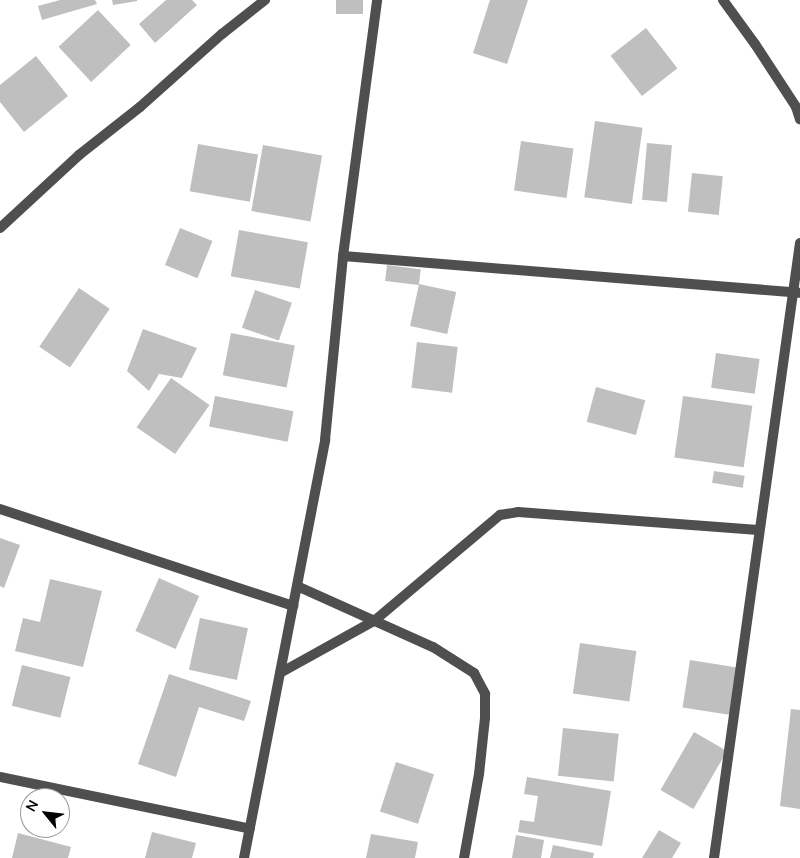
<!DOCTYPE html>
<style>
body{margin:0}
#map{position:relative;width:800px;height:858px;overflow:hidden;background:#fff;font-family:"Nunito Sans",sans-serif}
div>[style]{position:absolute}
.building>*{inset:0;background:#bfbfbf;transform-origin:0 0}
.minor>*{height:10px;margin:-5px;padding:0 5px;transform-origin:5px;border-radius:5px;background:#4f4f4f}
.tertiary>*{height:10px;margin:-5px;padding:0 5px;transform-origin:5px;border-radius:5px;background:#4f4f4f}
span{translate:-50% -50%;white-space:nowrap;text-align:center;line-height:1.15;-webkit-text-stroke:4.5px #fff;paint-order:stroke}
.north{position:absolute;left:20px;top:788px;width:50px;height:50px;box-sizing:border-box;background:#fff;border:1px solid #999;border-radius:50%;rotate:299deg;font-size:14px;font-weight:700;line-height:20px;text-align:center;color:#000}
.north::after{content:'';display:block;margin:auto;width:18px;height:22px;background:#000;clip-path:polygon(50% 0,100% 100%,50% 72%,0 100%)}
</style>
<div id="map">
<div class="building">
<i style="clip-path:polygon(60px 0,95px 0,97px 4px,42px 20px,38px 6px)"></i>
<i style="clip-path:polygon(112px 0,137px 0,137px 1px,113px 5px)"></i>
<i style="clip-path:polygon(166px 0,192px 0,197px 5px,155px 43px,139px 24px)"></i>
<i style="left:336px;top:0;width:27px;height:14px"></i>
<i style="clip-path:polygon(490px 0,528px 0,507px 64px,473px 53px)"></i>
<i style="left:98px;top:10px;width:48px;height:54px;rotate:47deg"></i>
<i style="left:646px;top:28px;width:51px;height:45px;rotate:52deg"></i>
<i style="clip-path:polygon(36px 56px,68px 96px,24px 132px,0 102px,0 85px)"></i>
<i style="left:595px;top:121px;width:48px;height:77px;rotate:8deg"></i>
<i style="left:521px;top:141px;width:53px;height:50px;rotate:8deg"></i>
<i style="left:647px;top:143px;width:25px;height:57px;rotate:5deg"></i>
<i style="left:198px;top:144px;width:61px;height:48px;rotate:10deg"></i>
<i style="left:263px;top:145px;width:60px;height:67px;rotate:10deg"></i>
<i style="left:692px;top:173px;width:31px;height:39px;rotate:6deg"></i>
<i style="left:180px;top:228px;width:35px;height:40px;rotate:22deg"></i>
<i style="left:239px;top:230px;width:70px;height:47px;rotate:10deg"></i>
<i style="left:387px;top:265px;width:34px;height:16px;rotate:7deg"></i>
<i style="left:419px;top:284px;width:38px;height:43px;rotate:12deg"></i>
<i style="left:79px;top:288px;width:37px;height:71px;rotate:34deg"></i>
<i style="left:255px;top:290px;width:39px;height:40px;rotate:19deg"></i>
<i style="clip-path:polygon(143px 329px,197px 348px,182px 378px,159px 374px,149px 391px,127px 371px)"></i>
<i style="left:231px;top:333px;width:65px;height:43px;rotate:11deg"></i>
<i style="left:417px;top:342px;width:41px;height:46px;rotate:7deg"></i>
<i style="left:716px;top:353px;width:44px;height:35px;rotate:8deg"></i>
<i style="left:171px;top:378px;width:47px;height:60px;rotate:35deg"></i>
<i style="left:596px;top:387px;width:51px;height:36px;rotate:15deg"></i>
<i style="left:215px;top:396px;width:80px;height:31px;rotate:11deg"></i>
<i style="left:683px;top:396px;width:70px;height:62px;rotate:8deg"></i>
<i style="left:714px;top:471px;width:31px;height:12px;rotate:9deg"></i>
<i style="clip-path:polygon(0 538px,20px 545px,4px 588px,0 586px)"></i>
<i style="left:159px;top:578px;width:44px;height:58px;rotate:24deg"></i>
<i style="clip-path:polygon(50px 579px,102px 591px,83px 667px,15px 651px,23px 618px,40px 622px)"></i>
<i style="left:200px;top:618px;width:49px;height:53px;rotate:12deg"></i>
<i style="left:580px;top:643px;width:57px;height:51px;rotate:8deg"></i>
<i style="left:690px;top:660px;width:49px;height:48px;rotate:9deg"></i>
<i style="left:22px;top:665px;width:50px;height:42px;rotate:14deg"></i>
<i style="clip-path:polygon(169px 674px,251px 701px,244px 721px,199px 707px,176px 777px,138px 764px)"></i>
<i style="clip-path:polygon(791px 709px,800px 710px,800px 809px,780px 806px)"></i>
<i style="left:563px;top:728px;width:56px;height:48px;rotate:6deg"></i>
<i style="left:694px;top:732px;width:38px;height:67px;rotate:30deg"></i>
<i style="left:396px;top:762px;width:40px;height:52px;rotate:18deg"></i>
<i style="clip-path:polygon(527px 777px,611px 791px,602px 846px,518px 832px,520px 820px,534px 822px,538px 796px,524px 794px)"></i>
<i style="clip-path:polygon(659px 830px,681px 843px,672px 858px,642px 858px)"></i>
<i style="clip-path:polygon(152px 832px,196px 843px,192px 858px,145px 858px)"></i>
<i style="clip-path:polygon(18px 833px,71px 847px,68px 858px,12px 858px)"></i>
<i style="clip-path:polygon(371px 834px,418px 842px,415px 858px,366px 858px)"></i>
<i style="clip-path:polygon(516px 835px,544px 840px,541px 858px,512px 858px)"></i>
<i style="clip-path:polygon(553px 845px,594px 853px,593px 858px,550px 858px)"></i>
</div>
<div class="minor">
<i style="left:723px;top:0;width:54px;rotate:54deg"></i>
<i style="left:755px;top:44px;width:75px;rotate:56.9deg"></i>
<i style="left:796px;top:107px;width:13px;rotate:72deg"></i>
<i style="left:343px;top:256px;width:458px;rotate:4.6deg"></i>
<i style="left:0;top:509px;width:309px;rotate:18.3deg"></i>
<i style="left:297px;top:586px;width:149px;rotate:24.2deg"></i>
<i style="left:433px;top:647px;width:49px;rotate:32.4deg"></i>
<i style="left:474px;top:673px;width:24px;rotate:62deg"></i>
<i style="left:485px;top:694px;width:24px;rotate:90deg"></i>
<i style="left:485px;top:718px;width:56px;rotate:96.1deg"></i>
<i style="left:479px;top:774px;width:85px;rotate:100.1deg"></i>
<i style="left:280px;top:673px;width:107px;rotate:-29deg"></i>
<i style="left:374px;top:621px;width:165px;rotate:-40.1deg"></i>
<i style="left:500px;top:515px;width:18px;rotate:-9deg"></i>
<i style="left:518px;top:512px;width:241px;rotate:4.3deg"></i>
<i style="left:0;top:777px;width:255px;rotate:11.7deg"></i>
<i style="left:244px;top:858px;width:426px;rotate:-79deg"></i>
<i style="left:325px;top:440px;width:185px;rotate:-84.4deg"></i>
<i style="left:343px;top:256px;width:258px;rotate:-82.4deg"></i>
<i style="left:714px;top:858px;width:621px;rotate:-82.04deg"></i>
</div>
<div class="tertiary">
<i style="left:0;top:228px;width:108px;rotate:-42.7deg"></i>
<i style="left:79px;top:155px;width:78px;rotate:-38.2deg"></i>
<i style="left:140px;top:107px;width:110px;rotate:-41.7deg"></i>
<i style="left:222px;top:34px;width:55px;rotate:-38.3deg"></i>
</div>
<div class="north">N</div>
</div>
